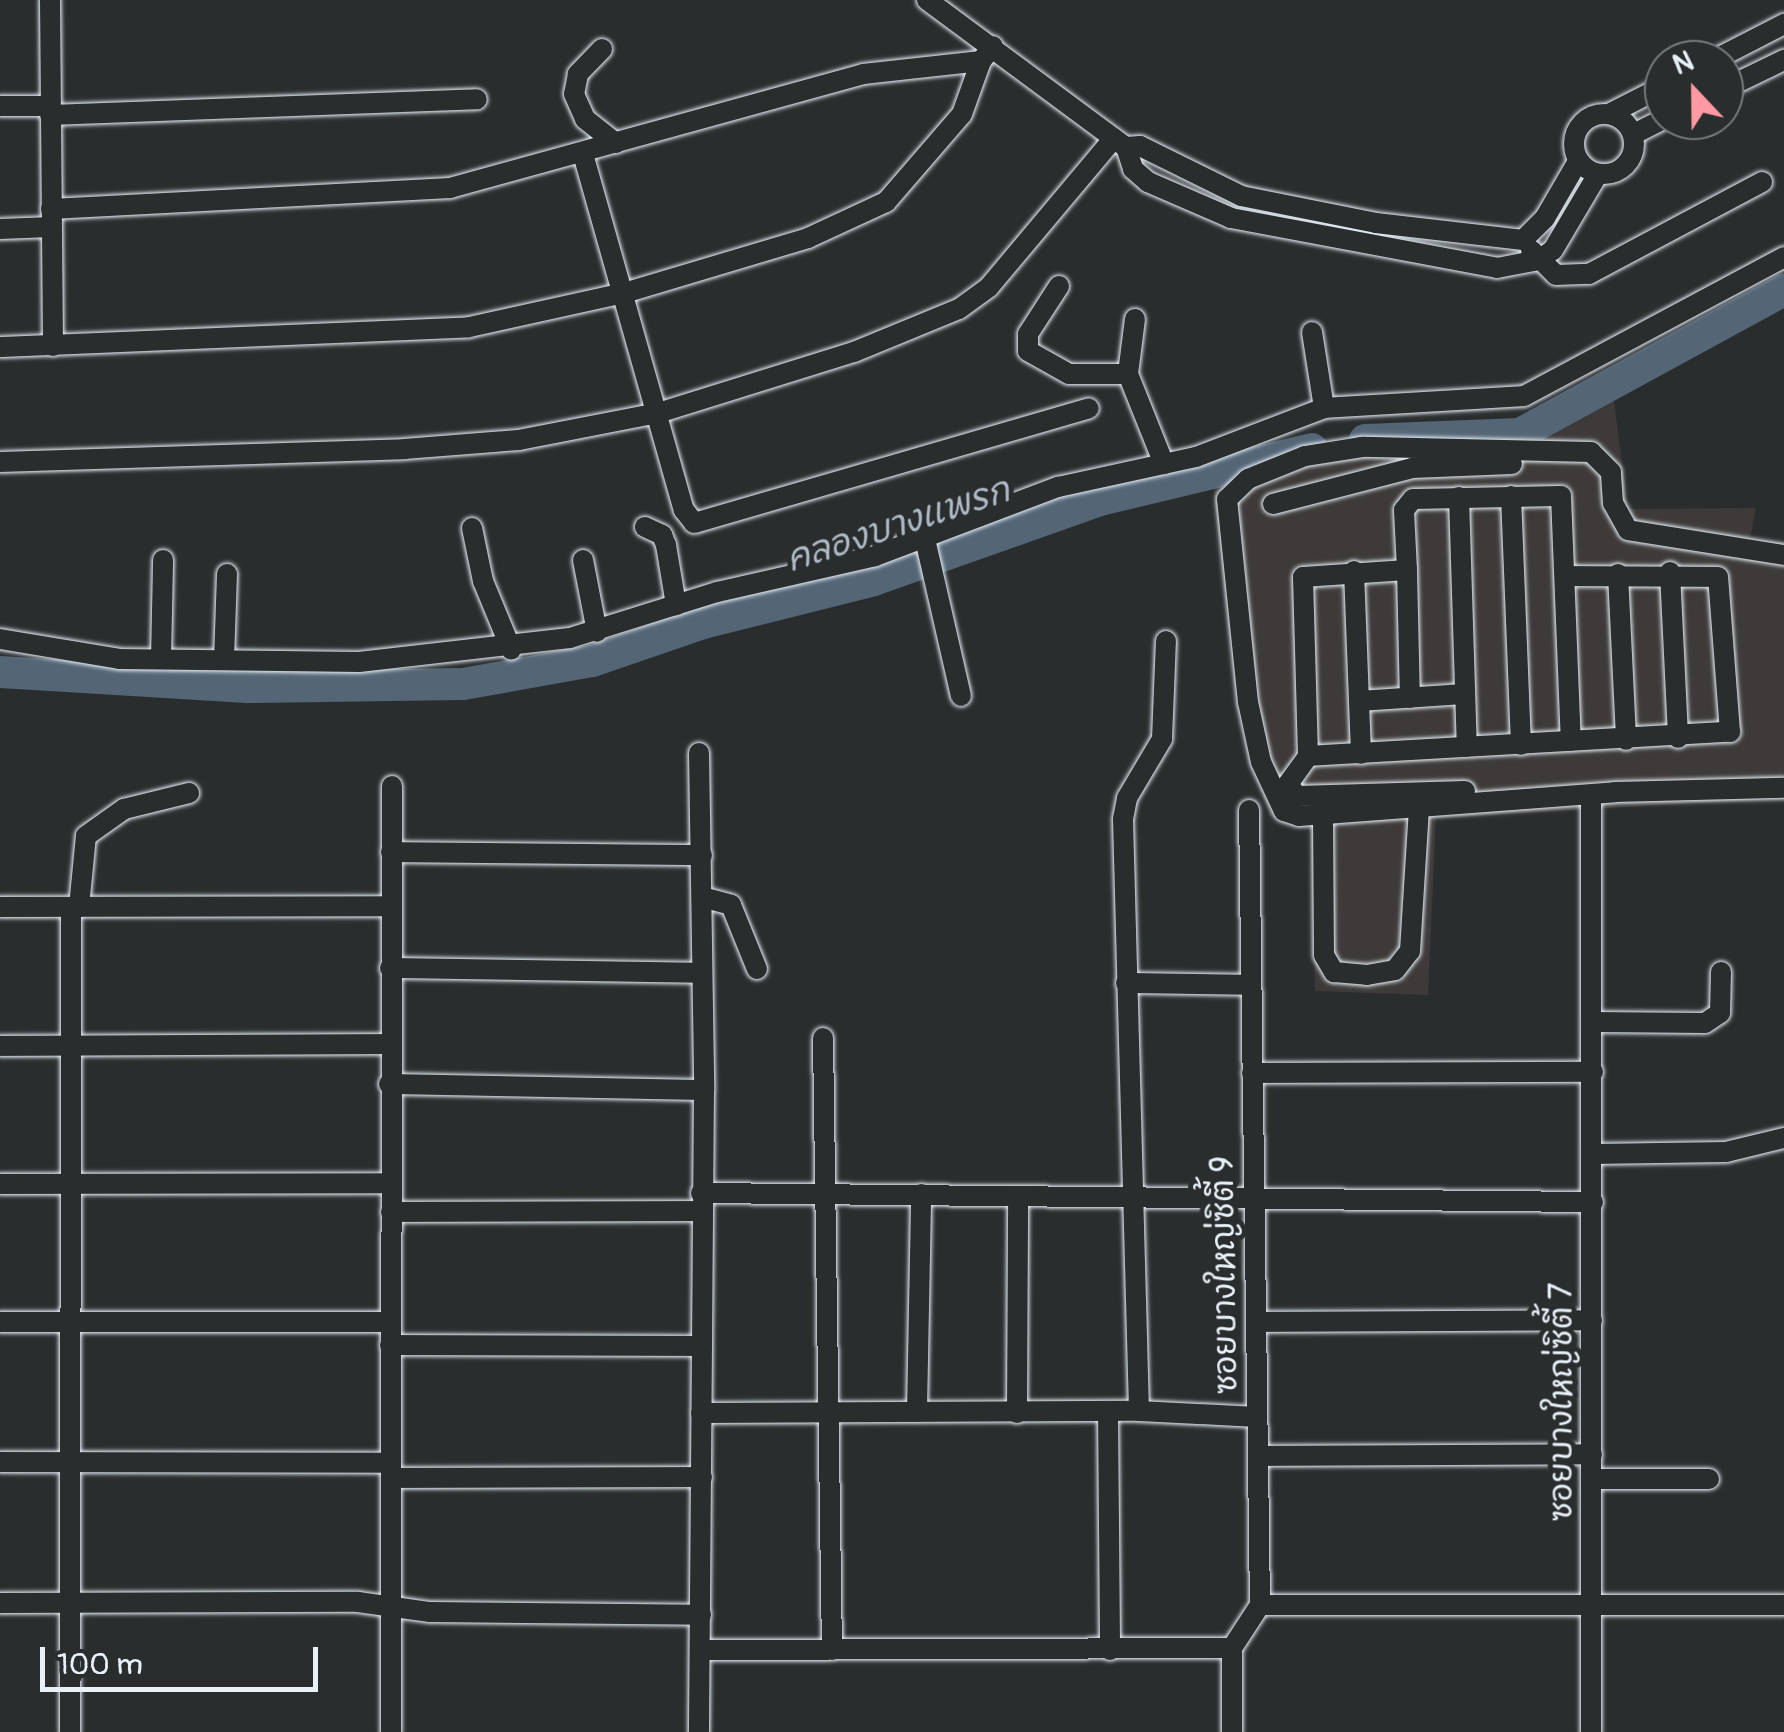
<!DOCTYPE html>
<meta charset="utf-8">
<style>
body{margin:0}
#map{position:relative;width:1784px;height:1732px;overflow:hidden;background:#2a2d2e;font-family:Pangolin,"Playpen Sans Thai",sans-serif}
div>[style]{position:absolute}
.built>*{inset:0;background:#3d3a39}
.river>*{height:32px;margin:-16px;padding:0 16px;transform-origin:16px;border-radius:16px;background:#546576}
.roads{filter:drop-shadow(0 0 2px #e8f1f8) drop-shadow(0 0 2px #e8f1f8)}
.minor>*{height:20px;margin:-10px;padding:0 10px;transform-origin:10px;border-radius:10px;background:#2a2d2e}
.minor>.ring{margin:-10px;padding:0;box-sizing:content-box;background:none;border:20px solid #2a2d2e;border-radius:50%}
span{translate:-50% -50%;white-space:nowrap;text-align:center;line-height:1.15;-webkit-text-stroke:10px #2a2d2e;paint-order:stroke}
.street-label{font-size:32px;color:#e8f1f8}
.water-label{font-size:35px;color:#adb9c4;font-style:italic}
.north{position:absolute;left:1644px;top:40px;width:100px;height:100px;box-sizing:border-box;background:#2a2d2e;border:2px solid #767b7f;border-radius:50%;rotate:338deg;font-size:28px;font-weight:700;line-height:40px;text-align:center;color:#e8f1f8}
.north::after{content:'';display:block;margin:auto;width:35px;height:45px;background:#ff9aa2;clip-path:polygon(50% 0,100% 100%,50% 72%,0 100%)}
.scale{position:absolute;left:40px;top:1647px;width:278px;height:45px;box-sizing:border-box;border:5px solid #e8f1f8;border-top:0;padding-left:12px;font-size:30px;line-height:35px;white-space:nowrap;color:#e8f1f8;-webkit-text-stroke:8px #2a2d2e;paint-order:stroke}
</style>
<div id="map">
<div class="built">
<i style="clip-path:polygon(1613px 394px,1628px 509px,1756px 508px,1750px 539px,1784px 542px,1784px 798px,1436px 818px,1428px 995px,1315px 991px,1310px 827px,1269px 816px,1236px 694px,1214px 490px,1304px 448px,1525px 440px)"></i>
</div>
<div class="river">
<i style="left:1365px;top:440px;width:155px;rotate:-2.2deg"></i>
<i style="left:1520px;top:434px;width:301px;rotate:-28.6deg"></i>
<i style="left:0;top:672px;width:248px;rotate:3.5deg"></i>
<i style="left:248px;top:687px;width:215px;rotate:-0.8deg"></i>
<i style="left:463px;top:684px;width:131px;rotate:-10.1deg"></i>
<i style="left:592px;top:661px;width:117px;rotate:-18.9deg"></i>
<i style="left:703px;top:623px;width:176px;rotate:-14.1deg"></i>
<i style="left:874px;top:580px;width:240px;rotate:-19.5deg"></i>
<i style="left:1100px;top:500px;width:218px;rotate:-13.5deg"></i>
</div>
<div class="roads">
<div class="minor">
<i style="left:50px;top:0;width:346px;rotate:89.5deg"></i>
<i style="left:927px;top:0;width:247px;rotate:36.5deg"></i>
<i style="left:1126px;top:147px;width:14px;rotate:-4deg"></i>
<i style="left:1140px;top:146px;width:113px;rotate:26.3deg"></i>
<i style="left:1241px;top:196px;width:138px;rotate:11.3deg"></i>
<i style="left:1376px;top:223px;width:148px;rotate:6.6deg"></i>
<i style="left:1523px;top:240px;width:31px;rotate:-45deg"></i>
<i style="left:1545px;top:218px;width:66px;rotate:-59.9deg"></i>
<i style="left:602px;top:49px;width:35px;rotate:134deg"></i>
<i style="left:578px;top:74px;width:20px;rotate:101deg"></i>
<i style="left:574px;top:94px;width:27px;rotate:66deg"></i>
<i style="left:585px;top:119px;width:39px;rotate:38deg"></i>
<i style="left:1714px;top:60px;width:79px;rotate:-27.2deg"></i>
<i style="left:1724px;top:89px;width:67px;rotate:-25.8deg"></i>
<i style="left:0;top:106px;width:50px"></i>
<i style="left:1611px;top:113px;width:59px;rotate:-27deg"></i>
<i class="ring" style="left:1574px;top:114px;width:40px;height:40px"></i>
<i style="left:50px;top:115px;width:427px;rotate:-2.1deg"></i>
<i style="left:1634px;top:134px;width:34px;rotate:-27deg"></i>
<i style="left:1126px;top:147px;width:23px;rotate:72deg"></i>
<i style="left:1133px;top:169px;width:20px;rotate:41deg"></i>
<i style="left:1148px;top:182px;width:90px;rotate:23.4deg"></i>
<i style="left:1231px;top:218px;width:271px;rotate:10.6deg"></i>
<i style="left:1497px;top:268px;width:43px;rotate:-10.8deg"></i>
<i style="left:1539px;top:260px;width:17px;rotate:-36deg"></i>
<i style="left:1553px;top:250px;width:88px;rotate:-59.4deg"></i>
<i style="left:583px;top:154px;width:370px;rotate:74.2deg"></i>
<i style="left:684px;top:510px;width:16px;rotate:52deg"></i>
<i style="left:694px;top:523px;width:411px;rotate:-16.2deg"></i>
<i style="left:51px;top:209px;width:400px;rotate:-3deg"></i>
<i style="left:450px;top:188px;width:428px;rotate:-15.4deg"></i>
<i style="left:863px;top:74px;width:119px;rotate:-6.3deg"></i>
<i style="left:981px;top:61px;width:19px;rotate:-51deg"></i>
<i style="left:0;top:229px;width:51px;rotate:-2.2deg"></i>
<i style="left:1531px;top:250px;width:35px;rotate:45deg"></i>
<i style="left:1556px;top:275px;width:33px;rotate:-2deg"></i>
<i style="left:1589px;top:274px;width:196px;rotate:-28deg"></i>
<i style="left:1059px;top:286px;width:57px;rotate:122.9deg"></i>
<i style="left:1028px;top:334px;width:17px;rotate:90deg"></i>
<i style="left:1028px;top:351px;width:47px;rotate:29.3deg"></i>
<i style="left:1069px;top:374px;width:59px"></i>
<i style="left:1135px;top:319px;width:55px;rotate:97.3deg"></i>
<i style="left:1128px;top:374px;width:97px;rotate:68.2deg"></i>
<i style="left:1312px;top:332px;width:77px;rotate:81deg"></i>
<i style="left:0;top:347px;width:469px;rotate:-2.4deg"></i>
<i style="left:469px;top:327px;width:159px;rotate:-12.4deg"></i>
<i style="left:624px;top:293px;width:192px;rotate:-16.6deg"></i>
<i style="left:808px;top:238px;width:86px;rotate:-24.8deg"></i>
<i style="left:886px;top:202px;width:116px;rotate:-49.2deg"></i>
<i style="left:962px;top:114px;width:56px;rotate:-70.3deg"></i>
<i style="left:0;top:462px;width:404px;rotate:-1.8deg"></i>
<i style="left:404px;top:449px;width:115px;rotate:-4.5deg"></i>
<i style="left:519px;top:440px;width:142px;rotate:-11deg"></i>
<i style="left:658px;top:413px;width:205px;rotate:-17.3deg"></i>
<i style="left:854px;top:352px;width:113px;rotate:-22.3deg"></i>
<i style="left:959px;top:309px;width:37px;rotate:-36deg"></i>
<i style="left:989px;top:287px;width:194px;rotate:-50deg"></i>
<i style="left:1511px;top:496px;width:249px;rotate:87.7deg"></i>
<i style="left:1459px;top:497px;width:250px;rotate:88.2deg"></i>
<i style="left:1273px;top:504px;width:144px;rotate:-14.5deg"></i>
<i style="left:1412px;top:468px;width:100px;rotate:-2.3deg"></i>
<i style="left:645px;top:527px;width:19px;rotate:25deg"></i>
<i style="left:662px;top:535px;width:11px;rotate:68deg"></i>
<i style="left:666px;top:545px;width:61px;rotate:80.5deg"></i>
<i style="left:472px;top:528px;width:54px;rotate:78.3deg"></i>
<i style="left:483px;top:581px;width:74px;rotate:67.6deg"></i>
<i style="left:925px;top:539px;width:161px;rotate:77.1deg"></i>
<i style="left:1784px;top:555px;width:158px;rotate:-170.9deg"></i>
<i style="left:1628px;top:530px;width:31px;rotate:-119deg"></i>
<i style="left:1613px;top:503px;width:31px;rotate:-94deg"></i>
<i style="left:1611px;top:472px;width:28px;rotate:-135deg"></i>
<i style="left:1591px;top:452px;width:229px;rotate:-178.7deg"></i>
<i style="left:1362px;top:447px;width:58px;rotate:171deg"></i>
<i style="left:1305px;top:456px;width:61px;rotate:158deg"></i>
<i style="left:1248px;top:479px;width:29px;rotate:136deg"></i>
<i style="left:1227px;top:499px;width:204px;rotate:84.1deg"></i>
<i style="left:1248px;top:702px;width:61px;rotate:77.8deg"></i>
<i style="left:1261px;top:762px;width:54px;rotate:64.9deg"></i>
<i style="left:1284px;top:811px;width:16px;rotate:18deg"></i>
<i style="left:1299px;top:816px;width:317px;rotate:-4.3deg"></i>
<i style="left:1615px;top:792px;width:169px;rotate:-1.4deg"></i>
<i style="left:583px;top:560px;width:73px;rotate:79deg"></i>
<i style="left:1407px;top:570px;width:128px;rotate:88.7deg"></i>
<i style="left:1354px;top:571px;width:183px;rotate:87.8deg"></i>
<i style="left:1670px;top:572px;width:166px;rotate:87.2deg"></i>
<i style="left:1618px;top:574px;width:166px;rotate:87.2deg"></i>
<i style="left:0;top:639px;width:121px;rotate:9.5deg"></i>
<i style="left:119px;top:659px;width:240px;rotate:0.7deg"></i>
<i style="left:359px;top:662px;width:212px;rotate:-6.5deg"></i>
<i style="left:570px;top:638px;width:154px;rotate:-17.4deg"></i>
<i style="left:717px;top:592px;width:162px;rotate:-12.8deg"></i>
<i style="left:875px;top:556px;width:196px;rotate:-20.7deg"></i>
<i style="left:1058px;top:487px;width:141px;rotate:-12.3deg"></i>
<i style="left:1196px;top:457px;width:137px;rotate:-20.9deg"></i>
<i style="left:1324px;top:408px;width:200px;rotate:-3.4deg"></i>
<i style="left:1524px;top:396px;width:295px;rotate:-28.1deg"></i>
<i style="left:161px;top:659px;width:99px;rotate:-88.8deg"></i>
<i style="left:224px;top:660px;width:86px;rotate:-88deg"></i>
<i style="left:1359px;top:701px;width:105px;rotate:-3.8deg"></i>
<i style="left:699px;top:753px;width:337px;rotate:89.1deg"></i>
<i style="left:704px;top:1090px;width:642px;rotate:90.45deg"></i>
<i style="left:1308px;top:756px;width:179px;rotate:-91.6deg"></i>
<i style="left:1303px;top:577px;width:104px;rotate:-3.9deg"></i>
<i style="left:1407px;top:570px;width:60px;rotate:-92.9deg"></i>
<i style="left:1404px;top:510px;width:14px;rotate:-51deg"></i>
<i style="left:1413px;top:499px;width:148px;rotate:-1.2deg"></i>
<i style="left:1561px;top:496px;width:245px;rotate:87.7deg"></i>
<i style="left:1465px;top:791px;width:168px;rotate:178.3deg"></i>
<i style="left:1297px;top:796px;width:15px;rotate:-127deg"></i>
<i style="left:1288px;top:784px;width:34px;rotate:-54deg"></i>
<i style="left:1308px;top:756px;width:423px;rotate:-3.3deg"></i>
<i style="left:1730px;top:732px;width:155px;rotate:-94.4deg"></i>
<i style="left:1718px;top:577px;width:150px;rotate:-179.6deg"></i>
<i style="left:1591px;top:796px;width:936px;rotate:90deg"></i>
<i style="left:1323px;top:814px;width:141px;rotate:89.6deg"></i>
<i style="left:1324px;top:955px;width:20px;rotate:60deg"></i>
<i style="left:1334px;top:972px;width:33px;rotate:5deg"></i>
<i style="left:1367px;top:975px;width:28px;rotate:-10deg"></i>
<i style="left:1395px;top:970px;width:24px;rotate:-52deg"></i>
<i style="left:1410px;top:951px;width:144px;rotate:-86.4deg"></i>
<i style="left:391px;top:852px;width:311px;rotate:0.6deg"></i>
<i style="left:702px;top:897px;width:30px;rotate:15deg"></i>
<i style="left:731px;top:905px;width:69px;rotate:67.9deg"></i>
<i style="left:0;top:907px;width:390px;rotate:-0.1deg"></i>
<i style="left:79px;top:907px;width:71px;rotate:-84.4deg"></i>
<i style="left:86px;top:836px;width:47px;rotate:-35.4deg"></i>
<i style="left:124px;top:809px;width:67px;rotate:-13.8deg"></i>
<i style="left:390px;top:968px;width:312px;rotate:0.9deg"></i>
<i style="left:1126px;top:983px;width:124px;rotate:0.9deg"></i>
<i style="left:1593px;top:1022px;width:112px;rotate:0.5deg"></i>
<i style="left:1705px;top:1023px;width:18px;rotate:-34deg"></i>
<i style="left:1720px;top:1013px;width:41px;rotate:-88.6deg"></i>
<i style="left:823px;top:1038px;width:612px;rotate:89.16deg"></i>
<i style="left:0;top:1046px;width:388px;rotate:-0.3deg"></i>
<i style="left:1252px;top:1073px;width:341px;rotate:-0.2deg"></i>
<i style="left:389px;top:1084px;width:315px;rotate:1.1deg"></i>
<i style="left:1593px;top:1154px;width:133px;rotate:-0.9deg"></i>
<i style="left:1726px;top:1152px;width:60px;rotate:-13.6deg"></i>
<i style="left:0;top:1184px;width:389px;rotate:-0.1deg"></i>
<i style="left:701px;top:1193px;width:892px;rotate:0.58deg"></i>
<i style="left:391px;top:1212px;width:310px;rotate:-0.2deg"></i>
<i style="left:0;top:1322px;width:389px"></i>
<i style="left:1256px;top:1322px;width:336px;rotate:-0.3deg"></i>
<i style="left:390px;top:1345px;width:311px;rotate:0.2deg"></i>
<i style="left:1108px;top:1411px;width:239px;rotate:89.5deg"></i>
<i style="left:1139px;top:1411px;width:592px;rotate:-91.55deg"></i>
<i style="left:1123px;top:819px;width:21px;rotate:-79deg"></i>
<i style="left:1127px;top:798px;width:69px;rotate:-59.3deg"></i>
<i style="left:1162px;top:739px;width:98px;rotate:-87.7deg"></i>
<i style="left:917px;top:1412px;width:218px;rotate:-88.9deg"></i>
<i style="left:701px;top:1413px;width:438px;rotate:-0.3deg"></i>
<i style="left:1139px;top:1411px;width:118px;rotate:2.9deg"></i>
<i style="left:1017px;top:1413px;width:217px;rotate:-89.7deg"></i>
<i style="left:1258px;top:1456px;width:334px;rotate:-0.3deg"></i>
<i style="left:0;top:1462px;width:391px;rotate:0.1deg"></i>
<i style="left:392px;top:1478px;width:310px;rotate:-0.2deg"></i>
<i style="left:1592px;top:1479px;width:117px"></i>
<i style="left:0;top:1603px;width:358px;rotate:-0.2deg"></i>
<i style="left:358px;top:1602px;width:73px;rotate:7.9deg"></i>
<i style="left:430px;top:1612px;width:271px;rotate:0.6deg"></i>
<i style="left:1260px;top:1605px;width:524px"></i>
<i style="left:701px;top:1650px;width:531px;rotate:-0.22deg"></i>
<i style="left:70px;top:1732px;width:825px;rotate:-89.93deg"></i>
<i style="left:391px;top:1732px;width:946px;rotate:-89.94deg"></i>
<i style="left:1232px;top:1732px;width:84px;rotate:-90deg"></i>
<i style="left:1232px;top:1648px;width:51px;rotate:-56.9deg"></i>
<i style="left:1260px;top:1605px;width:795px;rotate:-90.79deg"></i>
</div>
</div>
<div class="street-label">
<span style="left:1225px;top:1275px;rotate:-91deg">ซอยบางใหญ่ซิตี้ 9</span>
<span style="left:1562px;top:1402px;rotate:-90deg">ซอยบางใหญ่ซิตี้ 7</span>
</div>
<div class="water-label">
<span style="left:898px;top:525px;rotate:-18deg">คลองบางแพรก</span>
</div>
<div class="north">N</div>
<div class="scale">100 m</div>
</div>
